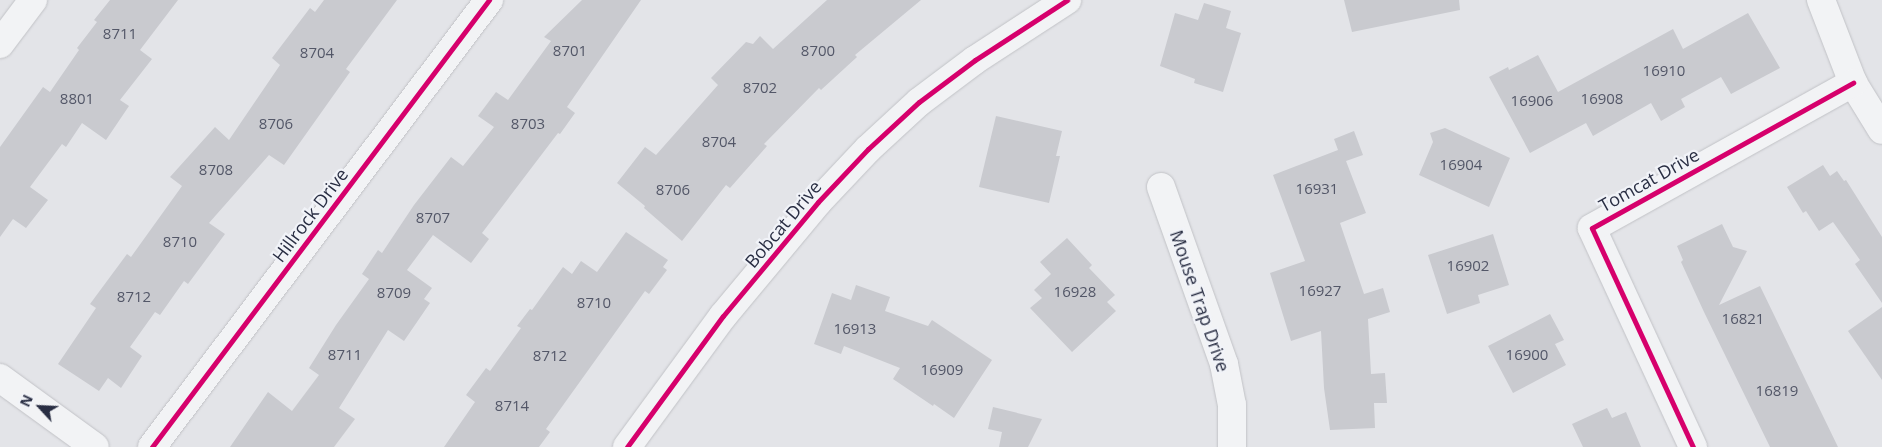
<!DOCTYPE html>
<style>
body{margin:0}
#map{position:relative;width:1882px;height:447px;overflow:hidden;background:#e3e4e8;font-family:"Open Sans",sans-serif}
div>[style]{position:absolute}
.building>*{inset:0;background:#c9cacf}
.roads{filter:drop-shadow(0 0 1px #c1c2c6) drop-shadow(0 0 1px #c1c2c6)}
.street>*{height:28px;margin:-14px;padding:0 14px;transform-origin:14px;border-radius:14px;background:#f2f3f5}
.cycleway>*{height:5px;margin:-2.5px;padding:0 2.5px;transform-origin:2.5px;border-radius:2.5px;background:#d6006c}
span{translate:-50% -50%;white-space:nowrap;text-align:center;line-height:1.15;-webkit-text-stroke:4.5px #f1f3f8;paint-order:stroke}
.number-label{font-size:15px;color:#535768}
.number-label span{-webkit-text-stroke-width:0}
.street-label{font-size:18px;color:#292e43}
.north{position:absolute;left:15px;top:382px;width:50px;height:50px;-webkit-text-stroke:4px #f1f3f8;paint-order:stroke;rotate:295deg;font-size:14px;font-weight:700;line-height:20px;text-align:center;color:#292e43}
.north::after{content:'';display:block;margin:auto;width:18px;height:22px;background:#292e43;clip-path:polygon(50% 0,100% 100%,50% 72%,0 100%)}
</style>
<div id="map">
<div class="building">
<i style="clip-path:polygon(110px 0,178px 0,140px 50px,152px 59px,120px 100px,129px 106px,106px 140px,82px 123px,66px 147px,62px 144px,30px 187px,48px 200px,26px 228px,13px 219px,0 237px,0 147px,43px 87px,50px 92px,79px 50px,77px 48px,97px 22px,94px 20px)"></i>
<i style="clip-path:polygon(324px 0,397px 0,346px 69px,350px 72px,284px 165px,269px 155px,209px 223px,225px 234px,188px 284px,184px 281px,160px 315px,155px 312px,130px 347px,142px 356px,121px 388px,108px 378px,99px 391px,58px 364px,96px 308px,90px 304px,127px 254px,131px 257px,182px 186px,170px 177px,215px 127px,229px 140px,280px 65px,272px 58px,310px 8px,315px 12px)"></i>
<i style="clip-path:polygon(582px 0,641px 0,567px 107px,575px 113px,560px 134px,558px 133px,482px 233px,489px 239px,471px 263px,433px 235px,407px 270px,432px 288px,424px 299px,430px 303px,404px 341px,388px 330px,339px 408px,355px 419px,334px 447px,230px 447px,268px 392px,292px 411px,319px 375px,309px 368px,336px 325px,369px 279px,362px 274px,378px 250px,382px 253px,414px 205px,451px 157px,463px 166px,494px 127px,478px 116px,496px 92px,508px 100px,551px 41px,544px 37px)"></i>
<i style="clip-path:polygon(827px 0,921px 0,855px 55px,857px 57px,821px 90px,819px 88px,764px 144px,767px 146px,730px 188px,726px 185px,682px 241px,644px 208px,645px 206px,617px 183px,645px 147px,656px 155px,718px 85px,711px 78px,746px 42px,753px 44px,760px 36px,773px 49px)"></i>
<i style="clip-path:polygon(1344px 0,1459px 0,1460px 10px,1352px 32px)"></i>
<i style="clip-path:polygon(1204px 3px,1231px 11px,1226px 28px,1241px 33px,1223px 92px,1194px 83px,1195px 79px,1160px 66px,1175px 13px,1198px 20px)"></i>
<i style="clip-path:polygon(1748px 13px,1780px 68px,1731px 94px,1721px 77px,1681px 99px,1685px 107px,1661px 121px,1651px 103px,1593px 136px,1586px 123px,1530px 153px,1489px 77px,1508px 67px,1509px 70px,1538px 55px,1558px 92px,1673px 29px,1683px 49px)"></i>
<i style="clip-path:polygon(996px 116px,1062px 131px,1056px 156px,1060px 156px,1049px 203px,979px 187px)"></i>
<i style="clip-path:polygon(1445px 128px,1510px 158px,1489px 207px,1419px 175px,1433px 142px,1430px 133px)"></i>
<i style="clip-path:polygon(1354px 131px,1363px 155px,1346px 161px,1366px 213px,1340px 223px,1364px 294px,1383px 288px,1390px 312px,1368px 319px,1371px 374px,1385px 373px,1387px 403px,1374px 403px,1375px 428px,1330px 430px,1324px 388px,1321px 331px,1291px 341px,1270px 273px,1305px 261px,1273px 175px,1338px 150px,1334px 139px)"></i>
<i style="clip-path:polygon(1823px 165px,1830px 176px,1837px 171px,1844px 181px,1846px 180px,1882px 237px,1882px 303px,1855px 264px,1860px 260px,1833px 222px,1819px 231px,1806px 211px,1803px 213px,1787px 187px)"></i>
<i style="clip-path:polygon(1722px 224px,1733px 247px,1747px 251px,1719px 305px,1760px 286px,1838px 447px,1770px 447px,1704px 312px,1681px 262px,1683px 260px,1677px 246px)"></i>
<i style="clip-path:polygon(626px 232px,668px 260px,663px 267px,667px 270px,649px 294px,645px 291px,546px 429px,550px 432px,539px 447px,444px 447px,475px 402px,466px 395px,486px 368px,490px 371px,521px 328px,517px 326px,530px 309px,532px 310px,563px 267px,572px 274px,581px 261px,597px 272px)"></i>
<i style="clip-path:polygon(1493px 234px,1509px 285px,1478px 295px,1480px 303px,1447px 314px,1428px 255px)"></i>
<i style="clip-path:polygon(1067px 238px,1092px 265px,1089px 268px,1115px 295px,1107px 302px,1116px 311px,1072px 352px,1030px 308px,1042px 298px,1034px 290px,1051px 274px,1040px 262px)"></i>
<i style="clip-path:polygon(856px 285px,890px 297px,885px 311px,928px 326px,932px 320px,992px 360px,954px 418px,934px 404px,933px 406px,893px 379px,900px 368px,844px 346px,841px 354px,814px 344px,832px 293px,851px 300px)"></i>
<i style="clip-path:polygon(1882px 307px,1882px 380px,1848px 331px)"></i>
<i style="clip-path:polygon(1550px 314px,1564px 340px,1555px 344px,1566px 365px,1513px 393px,1488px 346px)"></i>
<i style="clip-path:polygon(993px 407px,1042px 419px,1028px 447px,999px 447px,1002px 432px,988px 429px)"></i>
<i style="clip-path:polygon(1607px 408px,1612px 418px,1626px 412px,1641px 447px,1583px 447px,1572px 424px)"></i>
</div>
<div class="roads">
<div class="street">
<i style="left:1821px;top:0;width:89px;rotate:68.9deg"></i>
<i style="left:1853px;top:83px;width:55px;rotate:58.3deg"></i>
<i style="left:0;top:44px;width:55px;rotate:-53.1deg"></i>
<i style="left:1161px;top:187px;width:188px;rotate:70.4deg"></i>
<i style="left:1224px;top:364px;width:42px;rotate:79deg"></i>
<i style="left:1232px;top:405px;width:42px;rotate:90deg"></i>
<i style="left:0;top:378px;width:117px;rotate:36deg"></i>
<i style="left:152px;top:447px;width:560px;rotate:-52.99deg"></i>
<i style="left:627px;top:447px;width:162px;rotate:-53.8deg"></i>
<i style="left:723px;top:316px;width:148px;rotate:-50.2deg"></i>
<i style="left:818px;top:202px;width:73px;rotate:-46.7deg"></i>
<i style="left:868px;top:149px;width:69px;rotate:-42.7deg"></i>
<i style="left:919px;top:102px;width:70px;rotate:-36.9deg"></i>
<i style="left:975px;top:60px;width:110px;rotate:-33.1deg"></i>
<i style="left:1693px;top:447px;width:241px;rotate:-114.8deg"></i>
<i style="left:1592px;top:228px;width:299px;rotate:-29.1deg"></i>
</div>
</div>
<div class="cycleway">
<i style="left:152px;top:447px;width:560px;rotate:-52.99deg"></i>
<i style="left:627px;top:447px;width:162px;rotate:-53.8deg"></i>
<i style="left:723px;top:316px;width:148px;rotate:-50.2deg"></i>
<i style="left:818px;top:202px;width:73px;rotate:-46.7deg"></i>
<i style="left:868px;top:149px;width:69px;rotate:-42.7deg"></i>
<i style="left:919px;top:102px;width:70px;rotate:-36.9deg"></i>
<i style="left:975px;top:60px;width:110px;rotate:-33.1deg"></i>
<i style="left:1693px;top:447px;width:241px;rotate:-114.8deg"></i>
<i style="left:1592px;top:228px;width:299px;rotate:-29.1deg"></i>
</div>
<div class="number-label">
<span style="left:120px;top:34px">8711</span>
<span style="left:570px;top:51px">8701</span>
<span style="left:818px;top:51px">8700</span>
<span style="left:317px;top:53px">8704</span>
<span style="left:1664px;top:71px">16910</span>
<span style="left:760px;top:88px">8702</span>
<span style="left:77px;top:99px">8801</span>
<span style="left:1602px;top:99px">16908</span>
<span style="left:1532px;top:101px">16906</span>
<span style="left:276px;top:124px">8706</span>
<span style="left:528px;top:124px">8703</span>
<span style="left:719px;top:142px">8704</span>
<span style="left:1461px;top:165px">16904</span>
<span style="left:216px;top:170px">8708</span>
<span style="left:1317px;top:189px">16931</span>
<span style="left:673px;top:190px">8706</span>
<span style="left:433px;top:218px">8707</span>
<span style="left:180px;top:242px">8710</span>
<span style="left:1468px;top:266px">16902</span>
<span style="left:1320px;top:291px">16927</span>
<span style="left:1075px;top:292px">16928</span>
<span style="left:394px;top:293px">8709</span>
<span style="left:134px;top:297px">8712</span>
<span style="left:594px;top:303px">8710</span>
<span style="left:1743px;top:319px">16821</span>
<span style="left:855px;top:329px">16913</span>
<span style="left:345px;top:355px">8711</span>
<span style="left:1527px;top:355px">16900</span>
<span style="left:550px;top:356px">8712</span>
<span style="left:942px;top:370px">16909</span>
<span style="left:1777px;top:391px">16819</span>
<span style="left:512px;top:406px">8714</span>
</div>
<div class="street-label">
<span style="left:1649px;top:180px;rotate:-29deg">Tomcat Drive</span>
<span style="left:310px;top:215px;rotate:-53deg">Hillrock Drive</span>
<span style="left:783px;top:224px;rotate:-50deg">Bobcat Drive</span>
<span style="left:1200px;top:301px;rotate:71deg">Mouse Trap Drive</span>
</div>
<div class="north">N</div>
</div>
